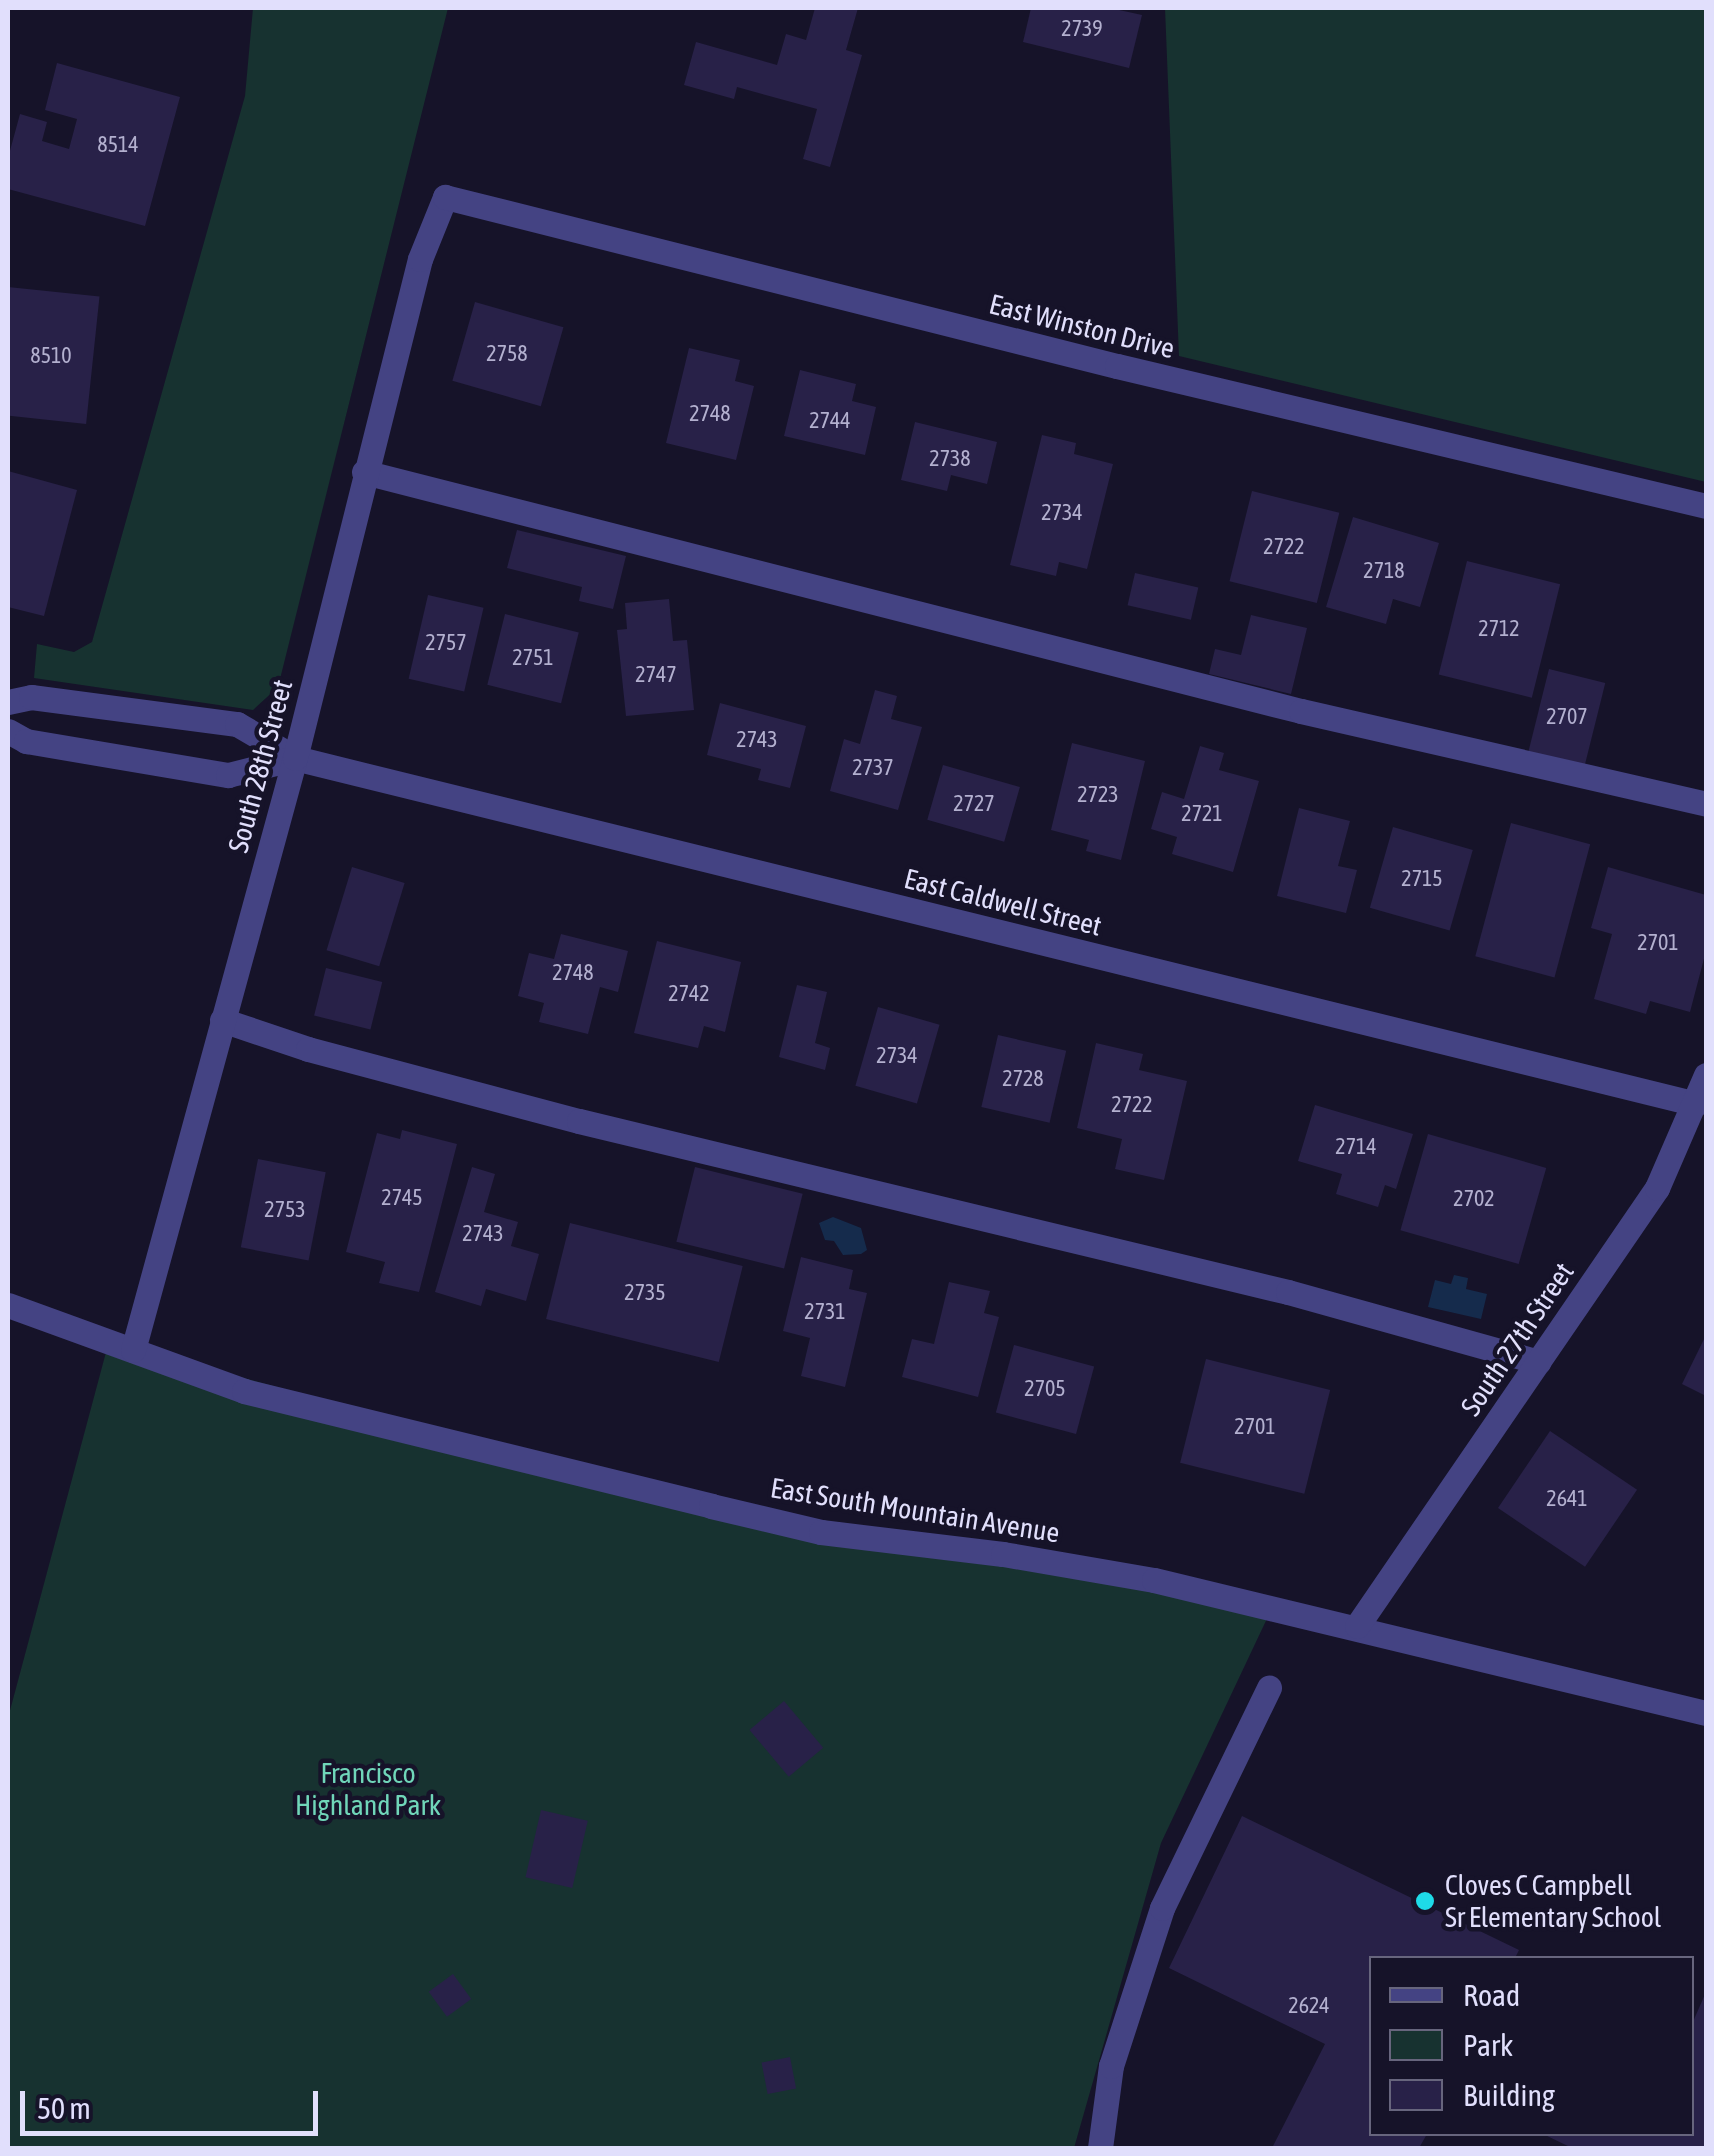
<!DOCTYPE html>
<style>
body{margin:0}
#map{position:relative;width:1714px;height:2156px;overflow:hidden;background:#161329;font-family:"Asap Condensed",sans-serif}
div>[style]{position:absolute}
.green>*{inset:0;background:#173230}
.water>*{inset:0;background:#152b4c}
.building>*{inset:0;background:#282148;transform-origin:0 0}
.minor>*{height:25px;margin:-12.5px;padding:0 12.5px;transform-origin:12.5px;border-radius:12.5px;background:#444383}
.dots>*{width:28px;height:28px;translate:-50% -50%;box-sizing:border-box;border:5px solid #161329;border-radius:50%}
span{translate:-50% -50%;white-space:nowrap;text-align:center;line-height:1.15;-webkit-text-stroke:9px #161329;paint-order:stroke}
.number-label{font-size:22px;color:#b3b0cf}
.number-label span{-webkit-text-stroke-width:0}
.street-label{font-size:28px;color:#e1dffc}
.park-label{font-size:28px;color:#70d6b9}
.poi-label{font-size:28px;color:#e1dffc}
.left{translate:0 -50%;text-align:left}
.frame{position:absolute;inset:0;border:10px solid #e1dffc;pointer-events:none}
.legend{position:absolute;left:1369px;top:1956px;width:325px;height:180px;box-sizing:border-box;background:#161329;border:2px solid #67657d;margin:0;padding:12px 18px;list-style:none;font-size:30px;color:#e1dffc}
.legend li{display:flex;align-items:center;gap:20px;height:50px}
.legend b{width:50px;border:2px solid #67657d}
.scale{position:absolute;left:20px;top:2091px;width:298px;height:45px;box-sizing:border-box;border:5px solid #e1dffc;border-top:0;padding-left:12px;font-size:30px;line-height:35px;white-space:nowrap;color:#e1dffc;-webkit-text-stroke:8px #161329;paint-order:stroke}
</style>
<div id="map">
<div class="green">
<i style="clip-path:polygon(253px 8px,448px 8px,278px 687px,253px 710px,34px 678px,37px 644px,74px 652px,92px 642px,245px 96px)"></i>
<i style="clip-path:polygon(1165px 8px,1706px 8px,1706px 482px,1179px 356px)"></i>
<i style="clip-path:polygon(109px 1341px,711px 1506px,1273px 1606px,1161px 1843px,1074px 2148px,8px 2148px,8px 1718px)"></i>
</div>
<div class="water">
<i style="clip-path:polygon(833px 1217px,861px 1228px,867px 1250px,861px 1254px,843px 1255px,834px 1241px,825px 1240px,819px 1223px)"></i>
<i style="clip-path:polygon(1454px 1275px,1468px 1278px,1466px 1289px,1487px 1294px,1481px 1319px,1428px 1307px,1435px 1280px,1451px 1284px)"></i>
</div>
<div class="building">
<i style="clip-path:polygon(815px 8px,858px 8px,846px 50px,862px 55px,830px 167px,803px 159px,817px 109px,737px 87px,734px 99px,684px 85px,696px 42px,777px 65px,786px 34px,806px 40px)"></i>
<i style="clip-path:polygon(1031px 8px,1110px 8px,1142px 15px,1129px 68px,1023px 42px)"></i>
<i style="clip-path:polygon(57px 63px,180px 97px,145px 226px,8px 189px,8px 158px,20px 114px,47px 122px,42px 141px,69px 149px,77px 119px,45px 110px)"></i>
<i style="left:8px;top:287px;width:92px;height:128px;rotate:6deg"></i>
<i style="left:475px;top:302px;width:92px;height:82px;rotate:16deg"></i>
<i style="clip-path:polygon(689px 348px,740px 360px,735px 381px,754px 386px,736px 460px,666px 443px)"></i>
<i style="clip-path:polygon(800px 370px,856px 384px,852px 401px,876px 407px,865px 455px,784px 436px)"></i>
<i style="clip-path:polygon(915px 422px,997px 442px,987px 484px,951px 475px,947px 491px,901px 480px)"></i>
<i style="clip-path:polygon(1042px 435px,1076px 443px,1074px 454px,1113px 464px,1087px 569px,1059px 562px,1056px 576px,1010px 565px)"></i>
<i style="clip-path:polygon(8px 471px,77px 490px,44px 616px,8px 607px)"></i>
<i style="left:1252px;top:491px;width:90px;height:93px;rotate:14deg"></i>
<i style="clip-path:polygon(1353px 517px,1439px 543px,1420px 607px,1393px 599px,1386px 624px,1326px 607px)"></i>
<i style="clip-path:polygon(517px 530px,626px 556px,613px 609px,579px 601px,582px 587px,507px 568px)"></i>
<i style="left:1467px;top:561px;width:96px;height:117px;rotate:14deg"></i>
<i style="left:1135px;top:573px;width:65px;height:33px;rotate:13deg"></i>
<i style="left:428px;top:595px;width:57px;height:86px;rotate:13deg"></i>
<i style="clip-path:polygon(669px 599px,673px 641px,687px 640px,694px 710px,626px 716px,617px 630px,627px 629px,625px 603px)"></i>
<i style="left:505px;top:614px;width:76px;height:73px;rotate:14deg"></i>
<i style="clip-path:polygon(1251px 615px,1307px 628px,1291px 694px,1209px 674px,1215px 649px,1241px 655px)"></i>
<i style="left:1549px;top:669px;width:58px;height:86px;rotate:14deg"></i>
<i style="clip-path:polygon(875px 690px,897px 696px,891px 719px,922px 727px,898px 810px,830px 791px,844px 739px,860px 744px)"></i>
<i style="clip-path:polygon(720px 703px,806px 726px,790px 788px,758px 780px,761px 769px,707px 755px)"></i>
<i style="clip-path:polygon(1072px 743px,1145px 761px,1121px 860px,1086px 851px,1089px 840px,1051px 830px)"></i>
<i style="clip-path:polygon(1200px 746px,1224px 753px,1219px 770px,1259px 781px,1233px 872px,1172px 854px,1177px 837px,1151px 829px,1162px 792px,1184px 799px)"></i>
<i style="left:943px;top:765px;width:80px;height:57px;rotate:16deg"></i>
<i style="clip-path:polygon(1299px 808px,1350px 821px,1338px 866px,1357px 870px,1346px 913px,1277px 896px)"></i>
<i style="left:1511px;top:823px;width:82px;height:138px;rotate:15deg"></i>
<i style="left:1393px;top:827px;width:83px;height:84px;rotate:16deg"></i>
<i style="left:352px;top:867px;width:55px;height:87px;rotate:17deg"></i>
<i style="clip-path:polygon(1608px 867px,1706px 895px,1706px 951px,1690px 1012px,1650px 1001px,1646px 1014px,1594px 999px,1612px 934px,1591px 928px)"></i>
<i style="clip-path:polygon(561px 934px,628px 951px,618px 992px,600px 987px,588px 1034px,539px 1022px,544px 1003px,518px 996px,529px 953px,554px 959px)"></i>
<i style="clip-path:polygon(657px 941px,741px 962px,725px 1032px,704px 1026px,698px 1048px,634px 1033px)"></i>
<i style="left:326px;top:968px;width:58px;height:49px;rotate:14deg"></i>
<i style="clip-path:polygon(797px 985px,827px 992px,815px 1043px,830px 1048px,825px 1070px,779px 1057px)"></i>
<i style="left:878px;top:1007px;width:64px;height:82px;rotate:16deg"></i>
<i style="left:998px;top:1035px;width:70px;height:74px;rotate:13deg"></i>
<i style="clip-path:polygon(1096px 1043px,1143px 1054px,1139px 1070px,1187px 1081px,1164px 1180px,1115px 1169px,1122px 1139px,1077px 1128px)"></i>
<i style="clip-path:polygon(1315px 1105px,1413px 1134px,1396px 1189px,1385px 1185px,1378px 1207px,1336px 1194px,1342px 1174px,1298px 1161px)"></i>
<i style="clip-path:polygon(402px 1130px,457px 1144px,419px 1292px,379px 1283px,385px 1262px,346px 1252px,377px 1133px,400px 1139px)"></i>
<i style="left:1428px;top:1134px;width:123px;height:100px;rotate:16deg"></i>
<i style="left:258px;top:1159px;width:69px;height:90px;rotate:11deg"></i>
<i style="clip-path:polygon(472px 1167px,495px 1174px,484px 1212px,518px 1222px,511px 1246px,539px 1254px,526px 1301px,486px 1289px,481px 1306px,435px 1292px)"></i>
<i style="left:695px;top:1167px;width:111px;height:77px;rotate:14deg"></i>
<i style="left:570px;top:1223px;width:178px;height:99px;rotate:14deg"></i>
<i style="clip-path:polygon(801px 1257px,853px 1270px,849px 1289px,867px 1293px,845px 1387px,801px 1376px,810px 1338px,783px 1331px)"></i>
<i style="clip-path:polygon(949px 1282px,990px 1291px,984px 1313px,999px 1317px,978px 1397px,902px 1377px,912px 1339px,934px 1344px)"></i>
<i style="clip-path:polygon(1706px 1335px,1706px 1396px,1682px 1384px)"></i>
<i style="left:1014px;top:1345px;width:83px;height:70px;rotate:15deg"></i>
<i style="left:1206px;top:1359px;width:128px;height:107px;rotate:14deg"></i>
<i style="left:1550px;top:1431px;width:105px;height:93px;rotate:34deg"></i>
<i style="left:784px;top:1701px;width:61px;height:45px;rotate:50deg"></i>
<i style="left:541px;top:1810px;width:48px;height:69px;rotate:13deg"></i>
<i style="clip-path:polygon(1242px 1816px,1519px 1950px,1515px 1958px,1372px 1958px,1372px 2134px,1427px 2134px,1419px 2148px,1272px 2148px,1325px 2044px,1169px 1968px)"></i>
<i style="left:453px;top:1974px;width:31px;height:30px;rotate:54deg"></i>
<i style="clip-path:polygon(1706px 1992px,1706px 2148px,1572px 2148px,1543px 2134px,1692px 2134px,1692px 2024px)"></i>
<i style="left:790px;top:2057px;width:32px;height:29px;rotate:79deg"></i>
</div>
<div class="minor">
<i style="left:364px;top:472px;width:967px;rotate:14.31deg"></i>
<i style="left:1301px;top:711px;width:416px;rotate:12.9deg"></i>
<i style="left:8px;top:702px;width:24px;rotate:-12deg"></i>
<i style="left:31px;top:697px;width:208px;rotate:7.5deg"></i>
<i style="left:237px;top:724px;width:67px;rotate:30.4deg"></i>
<i style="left:295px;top:758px;width:1443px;rotate:13.87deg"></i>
<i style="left:8px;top:731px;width:21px;rotate:29deg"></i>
<i style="left:26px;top:741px;width:205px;rotate:9.6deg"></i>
<i style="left:228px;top:775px;width:69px;rotate:-14.2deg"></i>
<i style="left:222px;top:1020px;width:91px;rotate:18.6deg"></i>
<i style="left:308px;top:1049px;width:280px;rotate:14.9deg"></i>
<i style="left:579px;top:1121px;width:729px;rotate:13.56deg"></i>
<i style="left:1288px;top:1292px;width:260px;rotate:15.6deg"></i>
<i style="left:8px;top:1305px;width:251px;rotate:20deg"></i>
<i style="left:244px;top:1391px;width:481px;rotate:13.8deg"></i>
<i style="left:711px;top:1506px;width:113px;rotate:13.3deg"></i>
<i style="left:821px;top:1532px;width:183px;rotate:6.9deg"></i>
<i style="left:1003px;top:1554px;width:153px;rotate:9.8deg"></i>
<i style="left:1154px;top:1580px;width:568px;rotate:13.55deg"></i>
<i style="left:133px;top:1350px;width:614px;rotate:-74.7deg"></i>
<i style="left:295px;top:758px;width:514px;rotate:-75.94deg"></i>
<i style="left:420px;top:259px;width:67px;rotate:-68deg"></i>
<i style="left:445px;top:197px;width:693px;rotate:14.12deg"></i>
<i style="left:1117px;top:366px;width:605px;rotate:13.37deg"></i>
<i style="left:1357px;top:1626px;width:531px;rotate:-55.59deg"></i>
<i style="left:1657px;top:1188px;width:123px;rotate:-66.6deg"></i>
<i style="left:1100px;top:2148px;width:83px;rotate:-82.4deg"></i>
<i style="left:1111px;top:2066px;width:166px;rotate:-72.1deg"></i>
<i style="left:1162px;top:1908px;width:245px;rotate:-64.1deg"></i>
</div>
<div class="dots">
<i style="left:1425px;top:1901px;background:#1edbe8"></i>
</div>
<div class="number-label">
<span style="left:1082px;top:29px">2739</span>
<span style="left:118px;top:145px">8514</span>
<span style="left:507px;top:354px">2758</span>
<span style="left:51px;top:356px">8510</span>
<span style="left:710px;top:414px">2748</span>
<span style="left:830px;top:421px">2744</span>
<span style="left:950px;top:459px">2738</span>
<span style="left:1062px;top:513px">2734</span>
<span style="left:1284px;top:547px">2722</span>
<span style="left:1384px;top:571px">2718</span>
<span style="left:1499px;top:629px">2712</span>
<span style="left:446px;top:643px">2757</span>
<span style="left:533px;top:658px">2751</span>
<span style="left:656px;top:675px">2747</span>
<span style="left:1567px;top:717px">2707</span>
<span style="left:757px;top:740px">2743</span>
<span style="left:873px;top:768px">2737</span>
<span style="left:1098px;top:795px">2723</span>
<span style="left:974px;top:804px">2727</span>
<span style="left:1202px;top:814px">2721</span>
<span style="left:1422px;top:879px">2715</span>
<span style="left:1658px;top:943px">2701</span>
<span style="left:573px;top:973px">2748</span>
<span style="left:689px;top:994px">2742</span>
<span style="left:897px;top:1056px">2734</span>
<span style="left:1023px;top:1079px">2728</span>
<span style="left:1132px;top:1105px">2722</span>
<span style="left:1356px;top:1147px">2714</span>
<span style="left:402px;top:1198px">2745</span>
<span style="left:1474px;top:1199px">2702</span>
<span style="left:285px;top:1210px">2753</span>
<span style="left:483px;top:1234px">2743</span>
<span style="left:645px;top:1293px">2735</span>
<span style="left:825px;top:1312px">2731</span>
<span style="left:1045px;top:1389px">2705</span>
<span style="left:1255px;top:1427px">2701</span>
<span style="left:1567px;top:1499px">2641</span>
<span style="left:1309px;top:2006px">2624</span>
</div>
<div class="street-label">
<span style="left:1082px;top:326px;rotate:14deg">East Winston Drive</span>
<span style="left:260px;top:766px;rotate:-75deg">South 28th Street</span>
<span style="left:1003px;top:902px;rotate:14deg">East Caldwell Street</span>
<span style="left:1517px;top:1339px;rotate:-56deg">South 27th Street</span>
<span style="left:915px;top:1510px;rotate:9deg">East South Mountain Avenue</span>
</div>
<div class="park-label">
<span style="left:368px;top:1789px">Francisco<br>Highland Park</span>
</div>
<div class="poi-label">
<span class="left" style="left:1445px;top:1901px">Cloves C Campbell<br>Sr Elementary School</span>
</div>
<div class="frame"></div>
<ul class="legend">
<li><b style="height:12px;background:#444383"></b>Road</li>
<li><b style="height:28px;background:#173230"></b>Park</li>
<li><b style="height:28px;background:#282148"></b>Building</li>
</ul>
<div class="scale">50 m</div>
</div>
